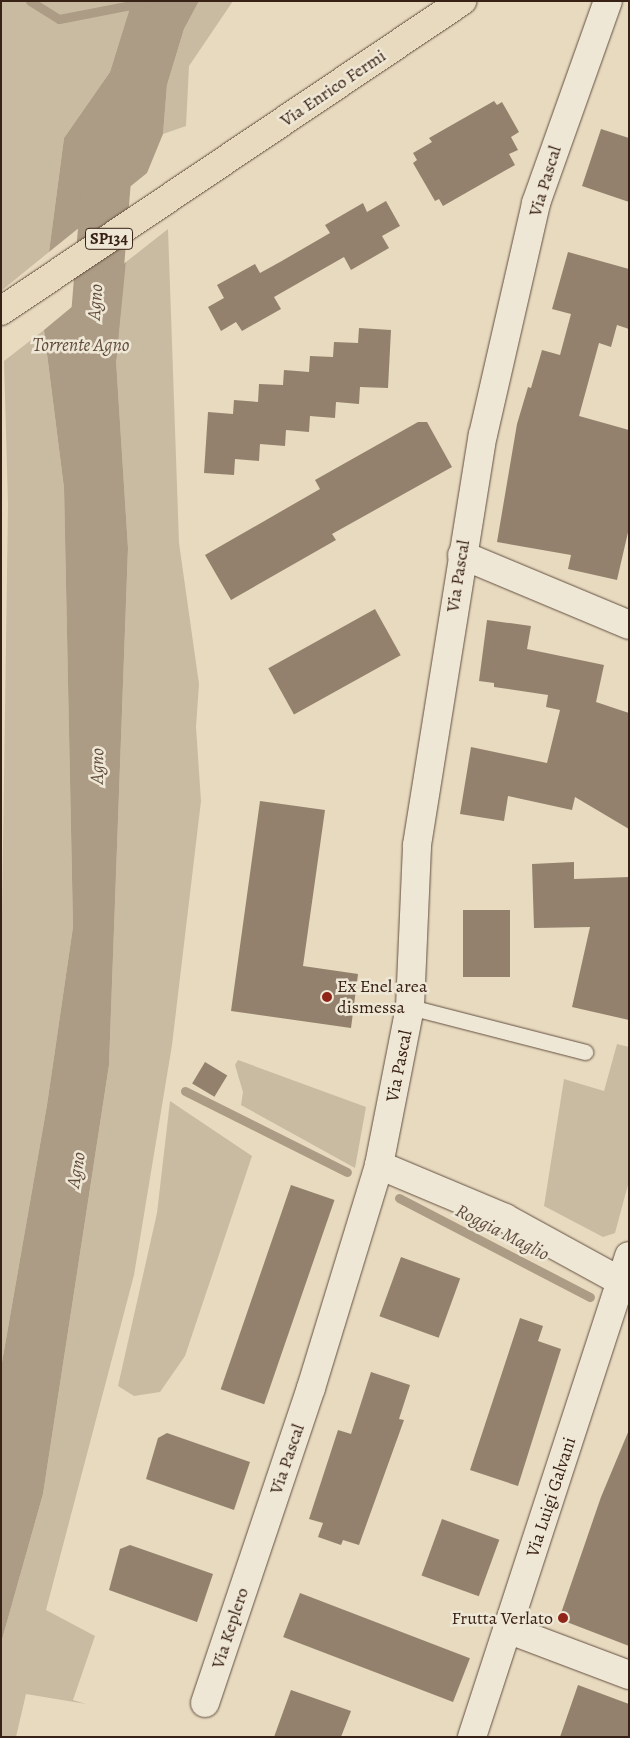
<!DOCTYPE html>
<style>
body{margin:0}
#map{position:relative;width:630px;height:1738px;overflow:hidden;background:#e7dabf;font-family:Alegreya,serif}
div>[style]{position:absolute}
.green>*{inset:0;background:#c9bba2}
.water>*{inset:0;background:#ac9b85}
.stream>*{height:9px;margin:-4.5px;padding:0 4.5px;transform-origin:4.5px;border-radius:4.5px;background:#ac9b85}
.river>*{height:49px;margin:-24.5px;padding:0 24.5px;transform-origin:24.5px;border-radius:24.5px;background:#ac9b85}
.building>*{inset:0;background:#93816d;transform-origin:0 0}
.roads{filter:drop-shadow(0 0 1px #644f40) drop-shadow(0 0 1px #644f40)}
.service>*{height:15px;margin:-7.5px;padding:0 7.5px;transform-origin:7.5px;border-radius:7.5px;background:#efe7d5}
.minor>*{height:28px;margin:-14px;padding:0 14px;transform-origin:14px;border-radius:14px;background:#efe7d5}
.tertiary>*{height:28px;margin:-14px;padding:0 14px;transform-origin:14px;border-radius:14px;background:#efe7d5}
.primary>*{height:28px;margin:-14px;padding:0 14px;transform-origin:14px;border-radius:14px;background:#e7dabf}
.dots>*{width:14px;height:14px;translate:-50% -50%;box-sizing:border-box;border:2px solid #efe7d5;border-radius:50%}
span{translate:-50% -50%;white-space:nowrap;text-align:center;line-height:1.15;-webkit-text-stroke:5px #efe7d5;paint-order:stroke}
.shield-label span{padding:1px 4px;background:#efe7d5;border:1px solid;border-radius:4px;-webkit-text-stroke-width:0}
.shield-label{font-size:16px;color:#382115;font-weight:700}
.street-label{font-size:18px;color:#382115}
.poi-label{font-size:18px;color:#382115}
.left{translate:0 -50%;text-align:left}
.right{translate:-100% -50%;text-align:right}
.water-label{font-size:19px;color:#614c3c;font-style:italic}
.frame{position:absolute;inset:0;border:2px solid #382115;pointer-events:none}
</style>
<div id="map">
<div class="green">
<i style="clip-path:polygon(1px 1px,132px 1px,110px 72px,64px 138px,49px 252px,1px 291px)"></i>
<i style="clip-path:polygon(199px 1px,233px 1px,189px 66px,186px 126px,163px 134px,167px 85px,184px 29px)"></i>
<i style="clip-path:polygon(168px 229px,179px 543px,199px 684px,196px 727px,201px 801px,172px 1045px,134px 1275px,46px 1610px,95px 1636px,73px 1700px,86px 1704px,26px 1694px,16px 1737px,1px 1737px,1px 1643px,43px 1494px,109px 1065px,128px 548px,116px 360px,121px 303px,126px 262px)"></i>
<i style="clip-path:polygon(44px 330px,64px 488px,73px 927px,47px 1105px,1px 1368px,1px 985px,8px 504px,4px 361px)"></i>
<i style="clip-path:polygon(617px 1044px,629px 1047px,629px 1181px,615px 1233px,603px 1237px,544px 1206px,564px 1079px,604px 1091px)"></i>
<i style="clip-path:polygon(238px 1060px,366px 1107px,355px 1168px,241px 1105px,243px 1092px,235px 1065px)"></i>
<i style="clip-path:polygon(170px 1101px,252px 1156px,185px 1356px,160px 1392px,134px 1396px,118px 1386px,157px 1213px)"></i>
</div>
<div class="water">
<i style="clip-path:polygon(132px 1px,199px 1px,184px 29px,167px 85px,163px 134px,147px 173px,49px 252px,64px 138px,110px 72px)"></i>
<i style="clip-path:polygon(126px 262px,116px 360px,128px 548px,109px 1065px,43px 1494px,1px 1643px,1px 1368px,47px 1105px,73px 927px,64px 488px,44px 330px)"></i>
</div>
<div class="stream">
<i style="left:30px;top:1px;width:34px;rotate:32deg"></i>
<i style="left:59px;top:19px;width:95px;rotate:-11deg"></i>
<i style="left:185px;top:1091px;width:181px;rotate:26.6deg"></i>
<i style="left:399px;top:1198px;width:215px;rotate:27.4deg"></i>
</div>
<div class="river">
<i style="left:92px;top:353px;width:212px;rotate:-85.4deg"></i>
</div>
<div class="building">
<i style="clip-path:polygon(494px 101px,497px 105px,502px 102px,519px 132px,511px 137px,518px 150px,509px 154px,515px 165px,443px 206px,439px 199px,435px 201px,413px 163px,417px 160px,413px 153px,432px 142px,429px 138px)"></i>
<i style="clip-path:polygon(601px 129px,629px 138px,629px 202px,582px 186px)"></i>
<i style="clip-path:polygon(386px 201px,400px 226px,382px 236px,389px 248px,351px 270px,344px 257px,274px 297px,281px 309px,242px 331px,236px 322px,221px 331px,208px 307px,224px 298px,217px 285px,255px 264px,260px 273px,280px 262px,330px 233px,325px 225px,363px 203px,367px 212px)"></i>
<i style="clip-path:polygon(568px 252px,629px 269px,629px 329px,617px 325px,611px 347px,599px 343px,579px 416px,629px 430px,629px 528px,617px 580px,568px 569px,571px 555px,497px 542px,517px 424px,528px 387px,531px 388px,542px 350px,560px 355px,571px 314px,552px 309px)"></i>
<i style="clip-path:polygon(359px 328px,391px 330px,388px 388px,360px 387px,359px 404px,336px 402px,335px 418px,310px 416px,309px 432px,286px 430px,285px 446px,260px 444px,259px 461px,235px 459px,234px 475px,204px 473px,208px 412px,233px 414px,234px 400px,258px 402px,259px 384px,283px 385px,284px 370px,309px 372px,310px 356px,333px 357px,334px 342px,358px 343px)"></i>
<i style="clip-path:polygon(418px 422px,427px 422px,452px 467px,332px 534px,336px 540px,231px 600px,205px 555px,320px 489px,315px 480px)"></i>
<i style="left:375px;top:609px;width:53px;height:122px;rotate:61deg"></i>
<i style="clip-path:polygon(487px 620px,531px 626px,527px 649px,604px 665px,596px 702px,629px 713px,629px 829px,575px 797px,572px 810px,508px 796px,504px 821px,460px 814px,471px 747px,547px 763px,560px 710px,546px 707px,548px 695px,494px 687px,494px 683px,479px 681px)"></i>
<i style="clip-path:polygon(260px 801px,325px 810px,303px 966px,358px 974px,351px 1028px,231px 1011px)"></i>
<i style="clip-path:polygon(574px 862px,574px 879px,629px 877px,629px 1020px,572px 1007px,590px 927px,534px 928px,532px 864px)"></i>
<i style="left:510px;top:910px;width:67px;height:47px;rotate:90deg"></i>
<i style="left:205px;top:1062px;width:26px;height:25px;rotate:31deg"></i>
<i style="left:291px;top:1185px;width:46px;height:216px;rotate:19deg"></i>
<i style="left:401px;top:1257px;width:63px;height:63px;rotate:20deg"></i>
<i style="clip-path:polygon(520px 1318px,543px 1326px,538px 1341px,561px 1349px,518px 1486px,470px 1470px)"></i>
<i style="clip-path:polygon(371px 1372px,410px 1385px,399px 1419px,404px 1420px,359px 1545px,343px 1540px,341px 1545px,318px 1537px,323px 1523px,309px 1519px,338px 1430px,351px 1434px)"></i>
<i style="clip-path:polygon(629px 1430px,629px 1646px,559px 1619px,601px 1497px)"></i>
<i style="clip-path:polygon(167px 1433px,250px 1462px,234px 1510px,146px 1479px,158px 1438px)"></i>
<i style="left:442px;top:1519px;width:61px;height:60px;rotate:20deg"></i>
<i style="clip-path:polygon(130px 1545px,213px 1574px,197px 1622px,109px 1590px,120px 1549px)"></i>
<i style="left:300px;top:1593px;width:182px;height:47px;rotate:21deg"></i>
<i style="clip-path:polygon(578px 1685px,629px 1704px,629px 1737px,560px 1737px)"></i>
<i style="clip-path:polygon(291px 1690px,351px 1711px,341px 1737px,274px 1737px)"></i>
</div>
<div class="roads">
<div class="service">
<i style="left:410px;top:1007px;width:181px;rotate:14.4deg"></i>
</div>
<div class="minor">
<i style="left:462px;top:555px;width:181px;rotate:22.7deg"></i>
<i style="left:379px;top:1165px;width:137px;rotate:22.8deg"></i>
<i style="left:505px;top:1218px;width:141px;rotate:28.7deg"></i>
<i style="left:507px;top:1629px;width:130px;rotate:20.7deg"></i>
<i style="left:205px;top:1703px;width:332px;rotate:-71.4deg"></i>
<i style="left:311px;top:1388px;width:233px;rotate:-73deg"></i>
<i style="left:379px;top:1165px;width:161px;rotate:-78.9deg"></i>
<i style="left:410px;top:1007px;width:162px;rotate:-87.5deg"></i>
<i style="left:417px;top:845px;width:415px;rotate:-80.9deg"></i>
<i style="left:483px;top:435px;width:238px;rotate:-77.1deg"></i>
<i style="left:536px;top:203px;width:214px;rotate:-70.4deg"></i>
</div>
<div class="tertiary">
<i style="left:472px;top:1737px;width:506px;rotate:-71.92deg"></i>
</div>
<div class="primary">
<i style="left:1px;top:311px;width:556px;rotate:-33.92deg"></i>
</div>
</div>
<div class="dots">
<i style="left:327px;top:997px;background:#8f2418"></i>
<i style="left:563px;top:1618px;background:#8f2418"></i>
</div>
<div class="shield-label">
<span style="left:109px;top:239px">SP134</span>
</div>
<div class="street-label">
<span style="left:333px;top:88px;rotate:-34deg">Via Enrico Fermi</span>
<span style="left:545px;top:181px;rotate:-73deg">Via Pascal</span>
<span style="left:458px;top:576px;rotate:-81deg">Via Pascal</span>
<span style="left:399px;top:1066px;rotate:-79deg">Via Pascal</span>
<span style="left:287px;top:1459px;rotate:-71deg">Via Pascal</span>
<span style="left:551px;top:1497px;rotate:-72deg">Via Luigi Galvani</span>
<span style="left:230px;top:1628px;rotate:-72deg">Via Keplero</span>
</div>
<div class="poi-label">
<span class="left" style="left:337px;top:997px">Ex Enel area<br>dismessa</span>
<span class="right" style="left:553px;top:1618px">Frutta Verlato</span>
</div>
<div class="water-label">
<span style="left:96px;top:302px;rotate:-86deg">Agno</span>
<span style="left:81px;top:346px">Torrente Agno</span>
<span style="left:98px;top:766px;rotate:-89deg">Agno</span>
<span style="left:77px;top:1170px;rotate:-80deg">Agno</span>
<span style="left:502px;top:1233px;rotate:27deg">Roggia Maglio</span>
</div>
<div class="frame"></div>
</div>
